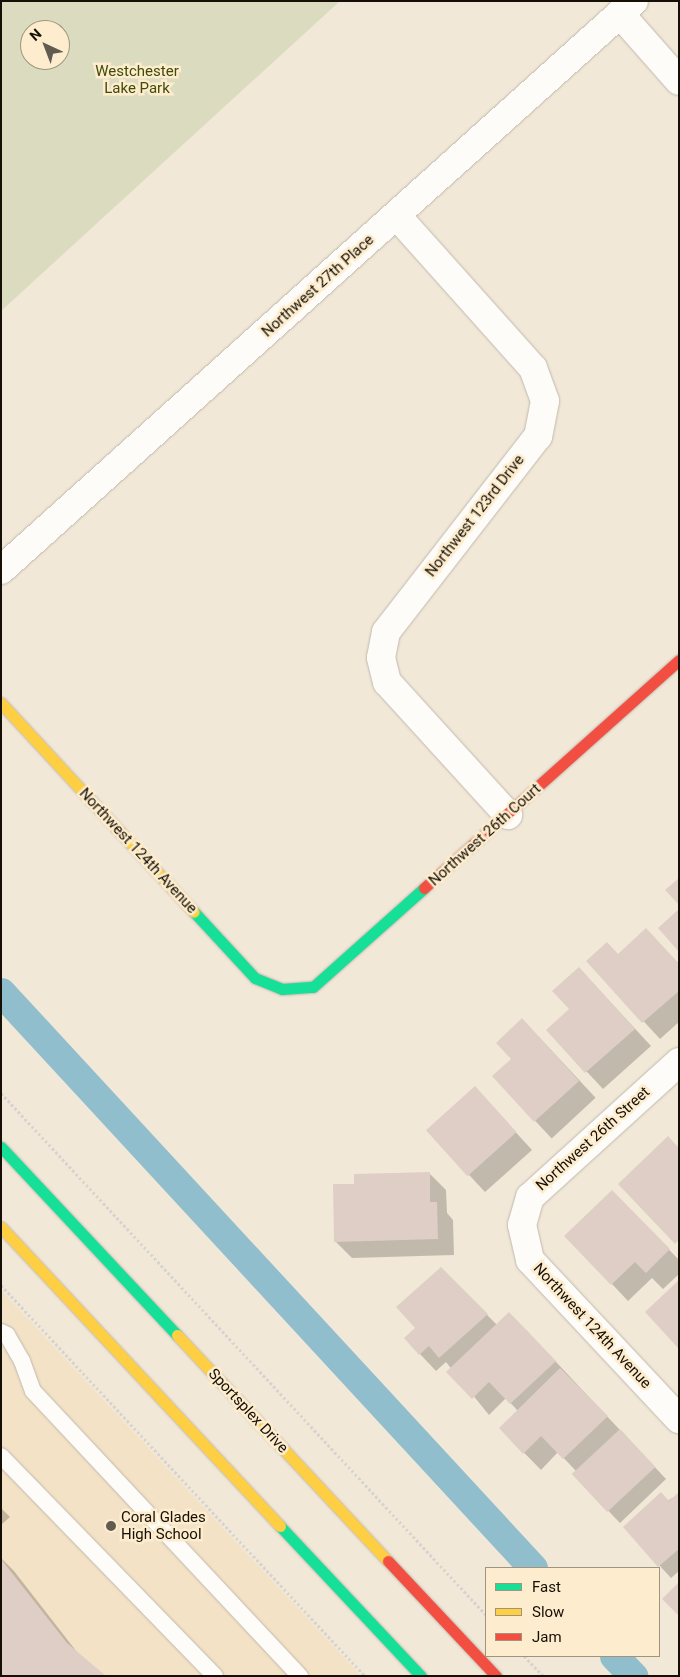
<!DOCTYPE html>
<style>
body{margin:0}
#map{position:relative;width:680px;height:1677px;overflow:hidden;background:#f2e8d8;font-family:Roboto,sans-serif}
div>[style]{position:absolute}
.built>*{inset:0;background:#f3e2c6}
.green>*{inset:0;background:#dadbbf}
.shadow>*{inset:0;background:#0003;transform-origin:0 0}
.canal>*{height:29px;margin:-14.5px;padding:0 14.5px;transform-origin:14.5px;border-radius:14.5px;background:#91becd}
.building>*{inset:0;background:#dfcec6;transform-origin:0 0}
.path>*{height:3px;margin-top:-1.5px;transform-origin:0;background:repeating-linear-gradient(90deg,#d7d4d0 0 2.5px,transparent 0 5px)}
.roads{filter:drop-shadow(0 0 1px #c0b9ad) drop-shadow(0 0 1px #c0b9ad)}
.lane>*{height:16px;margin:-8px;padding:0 8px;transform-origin:8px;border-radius:8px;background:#fdfcf9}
.street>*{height:28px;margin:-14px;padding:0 14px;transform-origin:14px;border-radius:14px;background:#fdfcf9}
.fast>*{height:11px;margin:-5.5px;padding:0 5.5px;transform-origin:5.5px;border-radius:5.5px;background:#16e098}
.slow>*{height:11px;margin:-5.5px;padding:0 5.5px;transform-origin:5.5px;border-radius:5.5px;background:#ffcf43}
.jam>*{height:11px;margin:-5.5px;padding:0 5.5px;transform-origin:5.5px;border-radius:5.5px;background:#f24e42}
.dots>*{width:14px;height:14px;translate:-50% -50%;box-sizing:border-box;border:2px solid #fdeccd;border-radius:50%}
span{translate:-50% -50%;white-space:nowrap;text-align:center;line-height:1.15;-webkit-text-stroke:5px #fdeccd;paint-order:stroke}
.park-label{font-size:15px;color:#414c08}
.street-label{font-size:15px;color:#150f05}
.poi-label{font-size:15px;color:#150f05}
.left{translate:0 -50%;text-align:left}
.frame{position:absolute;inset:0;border:2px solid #150f05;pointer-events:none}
.legend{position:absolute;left:485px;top:1567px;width:175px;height:90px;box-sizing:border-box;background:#fdeccd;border:1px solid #a0947d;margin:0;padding:6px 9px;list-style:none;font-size:15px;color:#150f05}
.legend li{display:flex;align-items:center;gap:10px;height:25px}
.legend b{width:25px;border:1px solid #a0947d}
.north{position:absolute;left:20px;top:20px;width:50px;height:50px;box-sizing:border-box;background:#fdeccd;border:1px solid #a0947d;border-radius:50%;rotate:317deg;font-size:14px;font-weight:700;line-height:20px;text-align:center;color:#150f05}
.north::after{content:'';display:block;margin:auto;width:18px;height:22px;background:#625b4f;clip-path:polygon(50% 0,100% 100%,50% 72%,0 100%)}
</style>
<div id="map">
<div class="built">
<i style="clip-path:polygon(1px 1290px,82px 1377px,361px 1676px,1px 1676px)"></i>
</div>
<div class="green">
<i style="clip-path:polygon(evenodd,1px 1px,340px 1px,1px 311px,1px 1px,30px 30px,60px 30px,60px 60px,30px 60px,30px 30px)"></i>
</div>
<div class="shadow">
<i style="clip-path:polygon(646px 929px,679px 964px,679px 1022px,660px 1039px,588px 961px,618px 955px)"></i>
<i style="clip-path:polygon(579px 968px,651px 1046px,603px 1089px,548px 1030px,570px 1010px)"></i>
<i style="left:539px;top:1037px;width:83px;height:60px;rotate:47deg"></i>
<i style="clip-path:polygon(491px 1105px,532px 1150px,485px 1192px,428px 1131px)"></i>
<i style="clip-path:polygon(429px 1173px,446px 1190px,447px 1213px,453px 1220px,454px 1255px,352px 1258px,335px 1241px,356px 1185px)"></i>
<i style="clip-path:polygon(629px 1208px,679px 1260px,679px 1274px,663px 1289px,652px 1278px,628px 1301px,612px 1284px)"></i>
<i style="clip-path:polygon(441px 1268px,497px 1325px,526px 1330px,666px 1479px,620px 1523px,574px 1475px,577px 1472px,558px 1452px,541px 1470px,500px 1428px,518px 1411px,506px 1398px,489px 1415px,446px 1362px,436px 1371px,420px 1354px,417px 1328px)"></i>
<i style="clip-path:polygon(679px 1494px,679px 1571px,671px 1578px,624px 1527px)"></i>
<i style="clip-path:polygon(1px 1508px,10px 1517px,1px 1525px)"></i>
<i style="clip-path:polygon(1px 1558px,14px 1571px,80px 1656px,1px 1676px)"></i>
</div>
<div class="canal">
<i style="left:1px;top:992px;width:784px;rotate:47.27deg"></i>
<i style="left:614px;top:1656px;width:28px;rotate:46deg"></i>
</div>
<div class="building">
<i style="clip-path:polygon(679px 878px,679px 905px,665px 890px)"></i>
<i style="clip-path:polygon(679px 909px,679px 952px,658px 928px)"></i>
<i style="clip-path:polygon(646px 928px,679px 964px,679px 991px,642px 1023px,586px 961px,607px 942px,618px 954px)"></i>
<i style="clip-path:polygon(579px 967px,635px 1029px,585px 1073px,546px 1030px,569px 1009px,552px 991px)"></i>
<i style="clip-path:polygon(522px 1018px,579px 1081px,534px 1122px,492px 1076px,511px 1059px,496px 1043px)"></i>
<i style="left:475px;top:1086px;width:62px;height:66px;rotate:48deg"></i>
<i style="clip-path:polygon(668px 1136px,679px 1148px,679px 1240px,675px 1244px,618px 1184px)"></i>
<i style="clip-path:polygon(430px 1172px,430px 1202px,437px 1202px,438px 1239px,334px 1242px,333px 1184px,354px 1184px,354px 1174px)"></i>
<i style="clip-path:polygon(612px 1190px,670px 1249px,646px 1273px,635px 1262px,611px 1285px,564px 1236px)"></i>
<i style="clip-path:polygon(441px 1267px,488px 1314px,439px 1358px,429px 1346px,419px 1355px,404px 1338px,415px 1328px,396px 1307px)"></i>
<i style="clip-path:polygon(679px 1280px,679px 1349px,645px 1312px)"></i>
<i style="clip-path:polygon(509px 1312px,556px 1361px,510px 1404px,489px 1382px,472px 1399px,446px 1372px)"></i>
<i style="clip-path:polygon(560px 1368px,608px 1416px,563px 1459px,541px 1436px,523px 1454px,499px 1428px)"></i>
<i style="left:620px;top:1429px;width:52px;height:66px;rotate:47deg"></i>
<i style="clip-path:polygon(661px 1492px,669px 1501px,679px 1492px,679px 1549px,658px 1567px,623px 1527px)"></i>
<i style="clip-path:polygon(1px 1559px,67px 1643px,106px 1676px,1px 1676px)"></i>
<i style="clip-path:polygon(679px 1582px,679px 1616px,662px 1599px)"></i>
</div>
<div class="path">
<i style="left:1px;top:1093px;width:713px;rotate:47.1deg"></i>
<i style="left:1px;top:1285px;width:534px;rotate:47.05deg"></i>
<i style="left:524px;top:1656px;width:28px;rotate:46deg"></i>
</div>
<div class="roads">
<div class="lane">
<i style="left:1px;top:1332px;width:7px;rotate:27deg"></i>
<i style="left:7px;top:1335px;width:30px;rotate:60deg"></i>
<i style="left:22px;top:1361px;width:32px;rotate:70deg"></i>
<i style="left:33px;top:1391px;width:391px;rotate:46.9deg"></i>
<i style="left:1px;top:1456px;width:307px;rotate:45.8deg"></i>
</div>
<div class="street">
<i style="left:620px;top:14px;width:89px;rotate:48.6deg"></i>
<i style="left:397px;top:216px;width:204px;rotate:48.2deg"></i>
<i style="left:533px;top:368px;width:35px;rotate:70deg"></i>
<i style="left:545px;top:401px;width:36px;rotate:101deg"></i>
<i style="left:538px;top:436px;width:248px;rotate:127.8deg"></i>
<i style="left:386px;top:632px;width:26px;rotate:101deg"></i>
<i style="left:381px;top:658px;width:25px;rotate:76deg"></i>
<i style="left:387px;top:682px;width:180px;rotate:47.7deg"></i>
<i style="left:1px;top:570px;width:851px;rotate:-41.95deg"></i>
<i style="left:679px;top:1062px;width:201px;rotate:137.8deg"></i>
<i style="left:530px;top:1197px;width:29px;rotate:106deg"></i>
<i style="left:522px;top:1225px;width:36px;rotate:77deg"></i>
<i style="left:530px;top:1260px;width:218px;rotate:46.9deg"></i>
</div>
<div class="fast">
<i style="left:194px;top:912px;width:90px;rotate:47.3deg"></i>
<i style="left:255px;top:978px;width:29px;rotate:22deg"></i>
<i style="left:282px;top:989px;width:31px;rotate:-4deg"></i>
<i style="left:313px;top:987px;width:149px;rotate:-41.7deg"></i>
<i style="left:1px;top:1147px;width:258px;rotate:46.9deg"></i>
<i style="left:280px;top:1526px;width:206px;rotate:46.8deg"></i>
</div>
<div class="slow">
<i style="left:1px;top:703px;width:284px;rotate:47.3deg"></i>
<i style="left:1px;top:1227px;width:409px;rotate:47deg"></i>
<i style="left:177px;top:1335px;width:309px;rotate:47deg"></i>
</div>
<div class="jam">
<i style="left:424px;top:888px;width:342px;rotate:-41.8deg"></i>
<i style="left:388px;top:1561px;width:158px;rotate:46.8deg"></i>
</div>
</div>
<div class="dots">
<i style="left:111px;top:1526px;background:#625b4f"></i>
</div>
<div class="park-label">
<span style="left:137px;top:80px">Westchester<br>Lake Park</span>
</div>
<div class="street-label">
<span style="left:318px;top:286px;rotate:-42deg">Northwest 27th Place</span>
<span style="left:475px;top:516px;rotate:-52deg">Northwest 123rd Drive</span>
<span style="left:485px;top:835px;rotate:-42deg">Northwest 26th Court</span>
<span style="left:138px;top:851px;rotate:47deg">Northwest 124th Avenue</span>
<span style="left:593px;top:1139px;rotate:-42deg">Northwest 26th Street</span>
<span style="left:592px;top:1326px;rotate:47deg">Northwest 124th Avenue</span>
<span style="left:248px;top:1411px;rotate:47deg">Sportsplex Drive</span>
</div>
<div class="poi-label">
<span class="left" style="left:121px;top:1526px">Coral Glades<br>High School</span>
</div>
<div class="frame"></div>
<ul class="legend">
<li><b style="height:6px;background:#16e098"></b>Fast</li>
<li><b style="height:6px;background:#ffcf43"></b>Slow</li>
<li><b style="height:6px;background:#f24e42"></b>Jam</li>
</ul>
<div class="north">N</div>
</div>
